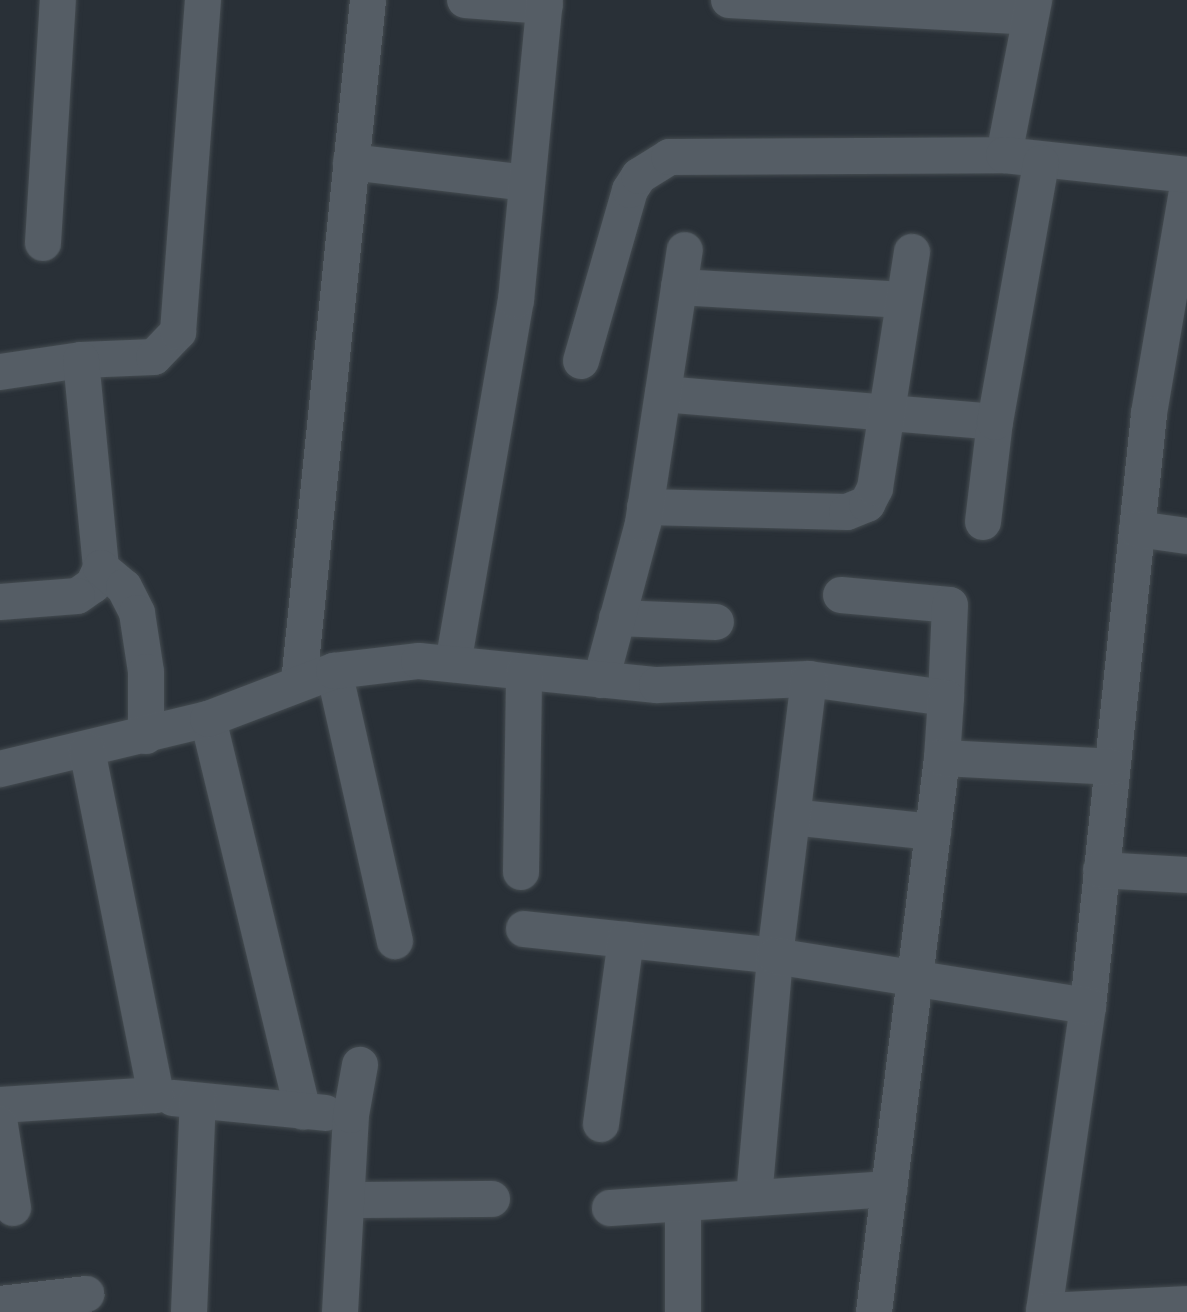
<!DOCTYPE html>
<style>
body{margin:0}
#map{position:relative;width:1187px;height:1312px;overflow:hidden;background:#293037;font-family:"PT Sans",sans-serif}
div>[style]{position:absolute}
.roads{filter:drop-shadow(0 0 2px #454c51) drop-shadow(0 0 2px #454c51)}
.minor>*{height:36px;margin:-18px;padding:0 18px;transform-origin:18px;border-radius:18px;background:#555d65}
span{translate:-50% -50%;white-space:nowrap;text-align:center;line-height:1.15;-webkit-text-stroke:6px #293037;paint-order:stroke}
</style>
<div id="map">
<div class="roads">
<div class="minor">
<i style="left:465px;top:0;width:80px;rotate:4.3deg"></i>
<i style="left:729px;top:0;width:301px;rotate:3.2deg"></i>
<i style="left:1004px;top:155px;width:158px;rotate:-79deg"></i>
<i style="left:351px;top:162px;width:177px;rotate:6.8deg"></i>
<i style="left:1187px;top:191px;width:226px;rotate:99.7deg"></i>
<i style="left:1149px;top:414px;width:595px;rotate:95.88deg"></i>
<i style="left:1088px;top:1006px;width:308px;rotate:98.2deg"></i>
<i style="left:1044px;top:1311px;width:143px;rotate:-2.8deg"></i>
<i style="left:43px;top:243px;width:243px;rotate:-86.5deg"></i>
<i style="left:679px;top:287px;width:225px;rotate:3.3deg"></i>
<i style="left:81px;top:360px;width:73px;rotate:-2.4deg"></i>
<i style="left:154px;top:357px;width:35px;rotate:-46deg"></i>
<i style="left:178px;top:332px;width:333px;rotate:-85.7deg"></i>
<i style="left:581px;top:361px;width:178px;rotate:-74deg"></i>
<i style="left:630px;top:190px;width:17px;rotate:-57deg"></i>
<i style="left:639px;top:176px;width:36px;rotate:-32deg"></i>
<i style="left:669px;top:157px;width:335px;rotate:-0.3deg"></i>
<i style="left:1004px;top:155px;width:184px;rotate:6.2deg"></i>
<i style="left:0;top:372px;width:82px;rotate:-8.4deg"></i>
<i style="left:81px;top:360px;width:209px;rotate:84.5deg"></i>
<i style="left:101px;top:568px;width:19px;rotate:115deg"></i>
<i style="left:93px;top:585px;width:19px;rotate:145deg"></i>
<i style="left:77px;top:596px;width:77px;rotate:175.5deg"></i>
<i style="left:663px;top:394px;width:333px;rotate:4.8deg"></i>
<i style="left:645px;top:507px;width:202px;rotate:1.4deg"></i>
<i style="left:847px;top:512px;width:22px;rotate:-22deg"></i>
<i style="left:867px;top:504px;width:18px;rotate:-63deg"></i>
<i style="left:875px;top:488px;width:239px;rotate:-81.1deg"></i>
<i style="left:983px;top:522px;width:101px;rotate:-83.2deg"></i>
<i style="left:995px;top:422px;width:263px;rotate:-79.9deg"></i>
<i style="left:1137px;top:529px;width:50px;rotate:8deg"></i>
<i style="left:101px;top:568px;width:30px;rotate:40deg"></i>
<i style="left:124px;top:587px;width:29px;rotate:63deg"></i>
<i style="left:137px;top:613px;width:60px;rotate:81.3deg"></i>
<i style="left:146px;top:672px;width:64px;rotate:90deg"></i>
<i style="left:841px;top:595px;width:109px;rotate:5.2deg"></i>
<i style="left:950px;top:605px;width:93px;rotate:92.5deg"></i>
<i style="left:617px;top:618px;width:99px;rotate:2.3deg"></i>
<i style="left:453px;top:664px;width:369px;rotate:-80.2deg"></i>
<i style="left:516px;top:300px;width:301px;rotate:-84.5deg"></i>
<i style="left:334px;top:671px;width:277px;rotate:77.3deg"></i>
<i style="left:601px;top:680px;width:163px;rotate:-75deg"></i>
<i style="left:643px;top:523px;width:276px;rotate:-81.3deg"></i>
<i style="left:299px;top:683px;width:686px;rotate:-84.23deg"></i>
<i style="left:208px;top:719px;width:404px;rotate:76.4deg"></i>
<i style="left:0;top:769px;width:214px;rotate:-13.5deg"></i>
<i style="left:208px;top:719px;width:135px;rotate:-20.9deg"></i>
<i style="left:334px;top:671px;width:86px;rotate:-6.7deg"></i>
<i style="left:419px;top:661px;width:239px;rotate:5.8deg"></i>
<i style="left:657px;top:685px;width:152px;rotate:-2.3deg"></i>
<i style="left:809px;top:679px;width:138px;rotate:7.9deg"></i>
<i style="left:946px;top:698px;width:60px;rotate:93.8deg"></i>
<i style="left:792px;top:817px;width:142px;rotate:6.1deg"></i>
<i style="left:1101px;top:870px;width:86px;rotate:3.3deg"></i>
<i style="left:521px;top:872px;width:200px;rotate:-89.1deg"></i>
<i style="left:524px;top:929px;width:252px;rotate:6.1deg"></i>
<i style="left:775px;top:956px;width:279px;rotate:-83deg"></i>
<i style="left:173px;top:1098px;width:153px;rotate:5.6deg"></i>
<i style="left:0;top:1105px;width:156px;rotate:-3.7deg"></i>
<i style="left:156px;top:1095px;width:351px;rotate:-101.3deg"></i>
<i style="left:601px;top:1124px;width:186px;rotate:-82.3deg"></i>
<i style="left:0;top:1125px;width:84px;rotate:81.1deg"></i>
<i style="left:754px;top:1198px;width:243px;rotate:-85deg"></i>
<i style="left:775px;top:956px;width:317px;rotate:9.1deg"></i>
<i style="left:347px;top:1200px;width:145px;rotate:-0.4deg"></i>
<i style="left:683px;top:1203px;width:109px;rotate:90deg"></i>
<i style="left:610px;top:1208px;width:280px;rotate:-3.9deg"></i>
<i style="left:0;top:1304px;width:87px;rotate:-6.6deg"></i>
<i style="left:189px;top:1312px;width:211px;rotate:-87.6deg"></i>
<i style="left:340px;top:1312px;width:197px;rotate:-86.8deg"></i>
<i style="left:351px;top:1115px;width:51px;rotate:-79.8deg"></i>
<i style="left:874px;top:1312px;width:558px;rotate:-83deg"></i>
<i style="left:942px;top:758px;width:170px;rotate:3deg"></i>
</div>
</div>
</div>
